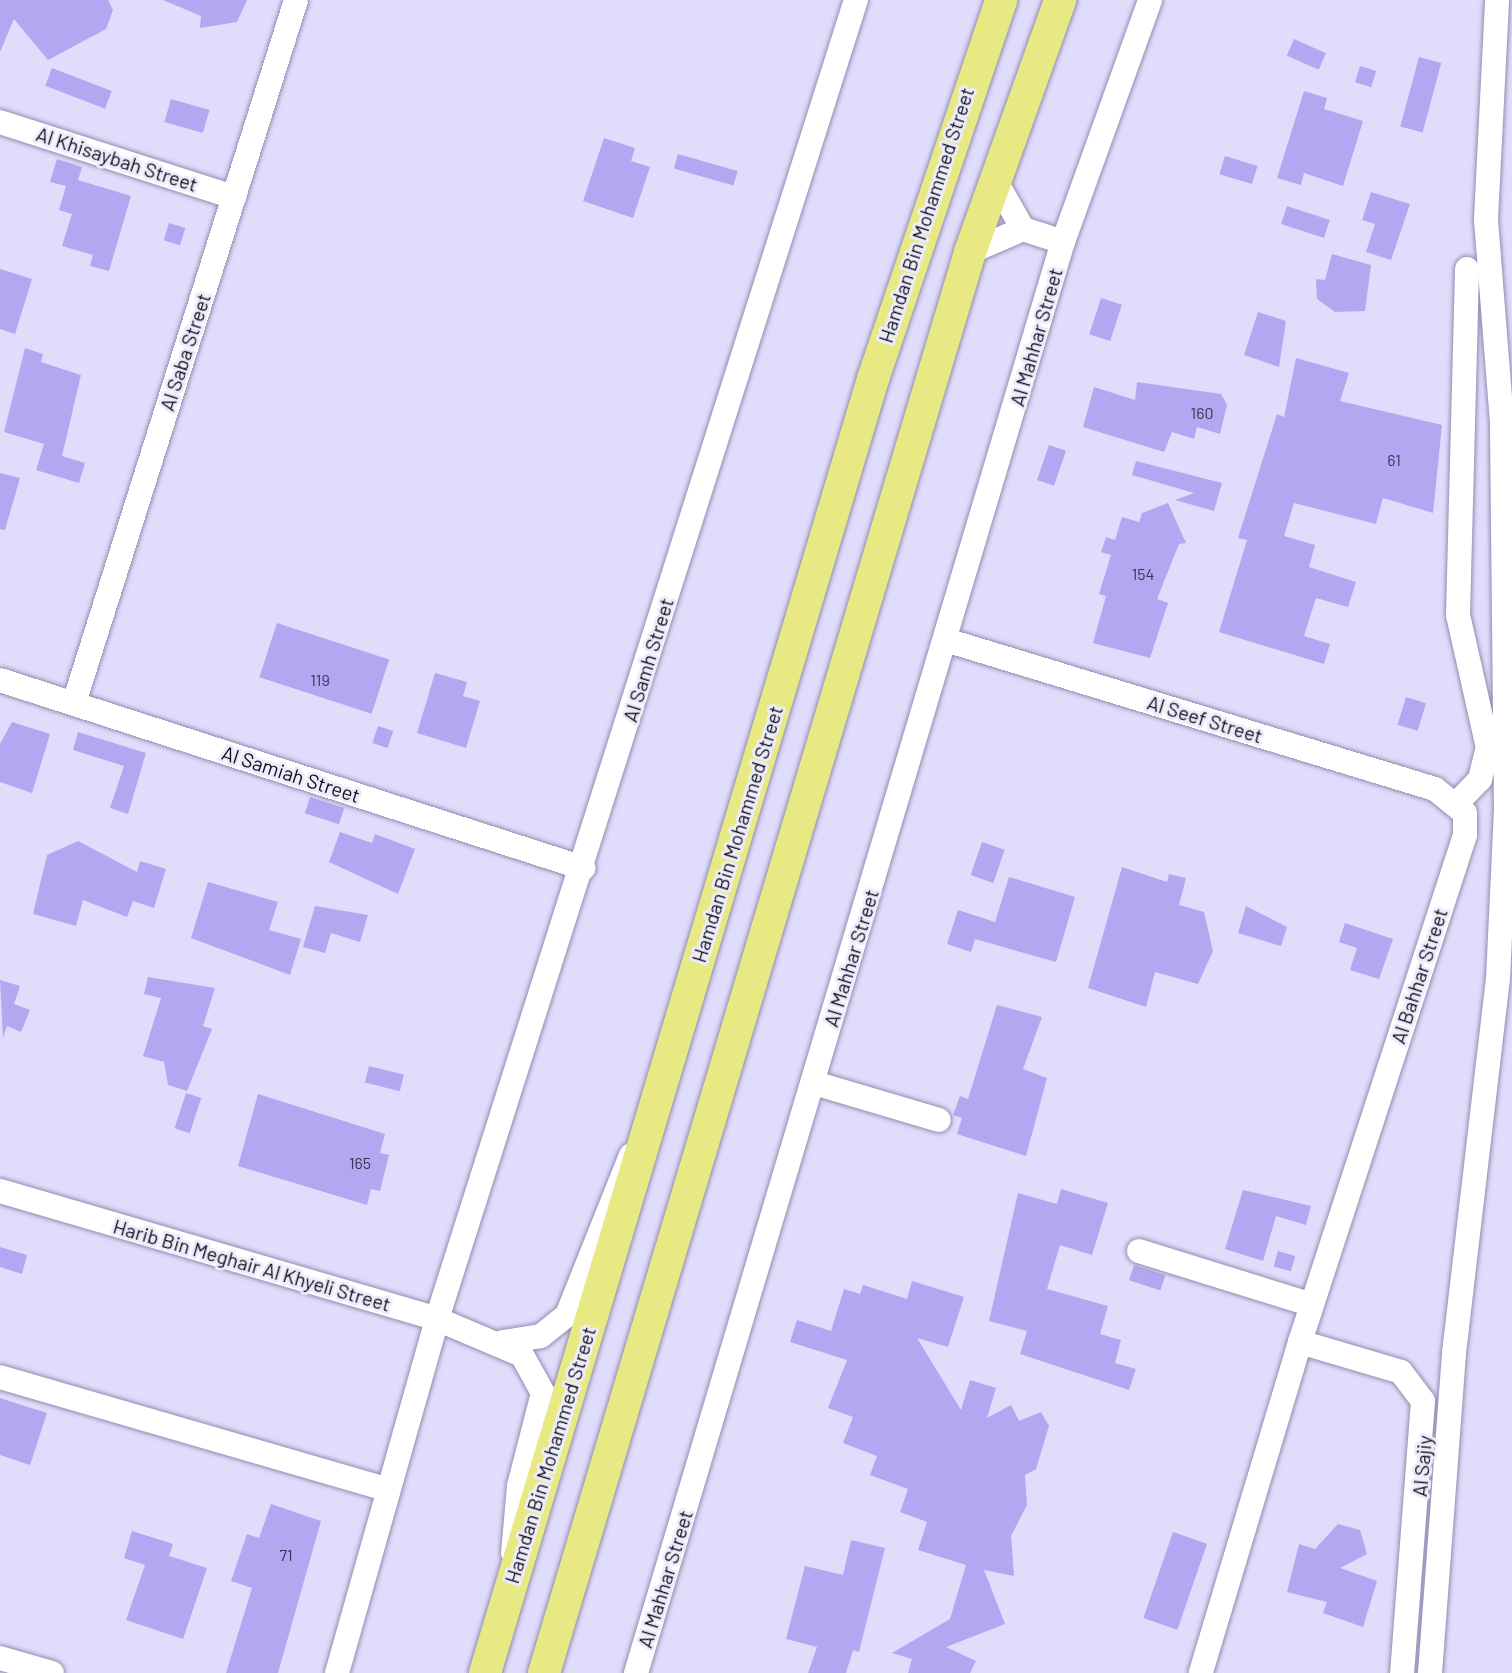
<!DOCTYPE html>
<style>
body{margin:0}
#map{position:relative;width:1512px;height:1673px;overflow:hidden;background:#dfdcfc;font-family:Barlow,sans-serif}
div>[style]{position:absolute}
.building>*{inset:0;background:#b2a8f1;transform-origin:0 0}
.roads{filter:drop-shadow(0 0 2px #918db1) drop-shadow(0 0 2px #918db1)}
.minor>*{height:24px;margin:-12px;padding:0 12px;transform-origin:12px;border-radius:12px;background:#fff}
.major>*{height:32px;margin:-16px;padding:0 16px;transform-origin:16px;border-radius:16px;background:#e9e983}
span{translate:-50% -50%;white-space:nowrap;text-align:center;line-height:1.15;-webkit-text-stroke:6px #edecfb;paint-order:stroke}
.number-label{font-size:16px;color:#393551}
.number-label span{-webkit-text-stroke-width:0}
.street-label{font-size:20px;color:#110f1c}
</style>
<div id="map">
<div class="building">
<i style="clip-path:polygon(0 0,108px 0,113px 10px,106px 29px,48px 60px,14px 19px,0 52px)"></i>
<i style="clip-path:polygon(163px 0,247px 0,237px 22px,200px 28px,201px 16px)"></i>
<i style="left:1294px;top:39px;width:35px;height:18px;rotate:24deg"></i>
<i style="left:1419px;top:57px;width:23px;height:72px;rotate:15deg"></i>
<i style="left:1360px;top:66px;width:17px;height:17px;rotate:17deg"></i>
<i style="left:52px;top:68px;width:64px;height:19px;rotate:21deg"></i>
<i style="clip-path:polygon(1304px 91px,1327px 98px,1324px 109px,1363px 121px,1343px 186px,1304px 173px,1301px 185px,1277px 178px)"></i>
<i style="left:171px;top:99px;width:40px;height:24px;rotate:16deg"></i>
<i style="clip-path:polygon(604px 138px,635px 148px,631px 161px,650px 167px,633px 218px,583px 201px)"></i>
<i style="left:678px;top:154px;width:62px;height:15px;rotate:16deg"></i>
<i style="left:1225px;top:156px;width:34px;height:19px;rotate:17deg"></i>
<i style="clip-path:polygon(57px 159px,82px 167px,78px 180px,131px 196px,109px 271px,90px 266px,93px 255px,62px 246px,72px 214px,59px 210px,66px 186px,50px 182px)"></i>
<i style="clip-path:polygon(1371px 192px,1410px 204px,1391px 260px,1366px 252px,1375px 224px,1362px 220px)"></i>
<i style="left:1287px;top:206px;width:45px;height:19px;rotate:18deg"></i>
<i style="left:169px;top:223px;width:17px;height:18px;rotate:17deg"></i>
<i style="clip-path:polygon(1332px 254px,1371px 265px,1365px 311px,1335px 312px,1317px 299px,1316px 279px,1325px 280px)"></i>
<i style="clip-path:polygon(0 269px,32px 279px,15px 334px,0 329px)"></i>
<i style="left:1101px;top:298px;width:22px;height:38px;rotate:18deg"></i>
<i style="clip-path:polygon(1258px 312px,1286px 321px,1279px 367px,1244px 355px)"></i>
<i style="clip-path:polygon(25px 348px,43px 354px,41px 362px,81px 375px,62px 456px,85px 463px,79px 483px,36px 470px,44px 444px,4px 432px)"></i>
<i style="clip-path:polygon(1296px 358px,1349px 373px,1340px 401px,1442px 425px,1433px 513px,1383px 498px,1376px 524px,1294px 503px,1284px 536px,1315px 545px,1309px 567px,1356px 582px,1348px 607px,1316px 598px,1304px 636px,1330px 644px,1324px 664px,1219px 632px,1247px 540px,1238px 538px,1277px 414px,1284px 417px)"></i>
<i style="clip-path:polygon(1137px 382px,1221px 394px,1227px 405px,1220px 434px,1197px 427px,1194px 439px,1172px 432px,1164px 452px,1083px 427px,1094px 387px,1135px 400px)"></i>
<i style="left:1049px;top:445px;width:18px;height:37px;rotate:19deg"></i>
<i style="clip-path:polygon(1136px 461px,1222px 483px,1214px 511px,1175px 500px,1194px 493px,1132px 475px)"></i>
<i style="clip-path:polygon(0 473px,20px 478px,5px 530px,0 529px)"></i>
<i style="clip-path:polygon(1168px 503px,1186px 543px,1179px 544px,1157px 599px,1168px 603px,1150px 658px,1093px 643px,1106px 596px,1099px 594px,1111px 555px,1101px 552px,1106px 537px,1115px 540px,1122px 517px,1139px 522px,1142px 513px)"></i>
<i style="left:277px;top:623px;width:118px;height:57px;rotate:18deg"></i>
<i style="clip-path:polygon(435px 673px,467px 682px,463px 696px,480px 701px,466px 748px,417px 733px)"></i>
<i style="left:1406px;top:697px;width:21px;height:29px;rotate:17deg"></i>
<i style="clip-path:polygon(12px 722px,50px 734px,32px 793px,0 782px,0 744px)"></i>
<i style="left:378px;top:726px;width:16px;height:18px;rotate:18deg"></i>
<i style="clip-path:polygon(78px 732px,146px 753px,128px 814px,110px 808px,124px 766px,73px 750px)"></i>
<i style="left:310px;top:797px;width:36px;height:17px;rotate:18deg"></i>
<i style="clip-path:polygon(340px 832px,372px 843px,375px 834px,415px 849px,398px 894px,329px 862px)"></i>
<i style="clip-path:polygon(78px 841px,137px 872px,140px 861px,166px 869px,154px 908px,133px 901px,127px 917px,83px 900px,76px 926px,33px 914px,47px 855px)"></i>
<i style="left:982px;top:842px;width:24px;height:35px;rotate:19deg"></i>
<i style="clip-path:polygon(1122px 867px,1167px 882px,1169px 874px,1186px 878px,1179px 905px,1204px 912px,1213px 951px,1198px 984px,1155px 972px,1146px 1007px,1088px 988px)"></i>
<i style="clip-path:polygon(1009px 877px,1075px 897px,1056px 962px,975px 939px,971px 952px,947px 944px,958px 910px,995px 922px)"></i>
<i style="clip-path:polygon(208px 882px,278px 902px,269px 930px,301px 939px,290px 975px,191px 938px)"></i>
<i style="clip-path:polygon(315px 906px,368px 915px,360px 942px,331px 933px,325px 953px,303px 947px)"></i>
<i style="clip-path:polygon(1246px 906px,1287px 927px,1281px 946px,1238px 933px)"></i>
<i style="clip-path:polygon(1345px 923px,1393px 939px,1379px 979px,1350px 970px,1357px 948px,1339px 942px)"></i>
<i style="clip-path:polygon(148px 977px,215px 988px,203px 1026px,212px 1029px,187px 1091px,168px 1085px,164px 1062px,143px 1056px,161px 998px,144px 994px)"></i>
<i style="clip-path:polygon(0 980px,20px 986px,14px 1004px,30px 1010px,21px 1032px,7px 1026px,3px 1038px)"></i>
<i style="clip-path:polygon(997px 1005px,1042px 1017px,1023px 1069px,1047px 1078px,1026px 1156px,957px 1134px,962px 1118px,953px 1115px,960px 1096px,968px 1099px)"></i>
<i style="left:369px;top:1066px;width:36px;height:17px;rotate:14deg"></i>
<i style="left:186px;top:1093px;width:16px;height:37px;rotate:18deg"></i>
<i style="clip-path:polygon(258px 1094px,385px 1134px,380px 1153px,389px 1155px,380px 1191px,371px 1189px,367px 1205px,238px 1166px)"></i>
<i style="clip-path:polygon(1061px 1189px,1108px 1203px,1092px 1255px,1060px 1245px,1047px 1289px,1108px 1306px,1100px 1334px,1121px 1340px,1115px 1363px,1136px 1369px,1129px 1390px,1020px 1354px,1027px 1331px,989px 1321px,1018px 1193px,1057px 1204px)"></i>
<i style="clip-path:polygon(1243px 1190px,1311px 1206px,1306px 1225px,1276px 1216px,1263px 1261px,1225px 1249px)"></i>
<i style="clip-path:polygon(0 1247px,27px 1255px,22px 1274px,0 1267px)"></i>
<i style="left:1278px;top:1251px;width:18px;height:16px;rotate:16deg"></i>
<i style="left:1134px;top:1265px;width:33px;height:16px;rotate:18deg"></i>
<i style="clip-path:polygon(912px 1281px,964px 1297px,948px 1347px,917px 1338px,961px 1410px,970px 1380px,996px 1388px,987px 1418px,1011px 1405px,1019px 1421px,1041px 1412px,1049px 1426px,1036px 1469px,1025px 1475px,1027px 1505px,1011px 1536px,1014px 1576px,984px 1570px,1005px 1624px,946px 1647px,976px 1661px,970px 1673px,908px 1673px,912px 1659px,892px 1653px,950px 1619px,966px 1565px,918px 1550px,927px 1522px,900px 1512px,908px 1489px,870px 1475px,877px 1456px,843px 1443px,853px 1417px,828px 1408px,847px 1360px,790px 1342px,797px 1320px,831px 1331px,844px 1289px,860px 1294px,863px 1285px,907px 1299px)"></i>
<i style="clip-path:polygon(0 1398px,47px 1413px,30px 1465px,0 1455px)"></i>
<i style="clip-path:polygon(271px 1504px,321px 1521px,278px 1673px,226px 1673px,252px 1588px,231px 1581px,247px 1534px,259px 1538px)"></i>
<i style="clip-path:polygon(1338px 1524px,1360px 1530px,1367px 1554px,1340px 1568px,1377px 1581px,1363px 1627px,1323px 1613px,1327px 1602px,1287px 1592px,1299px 1544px,1315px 1549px)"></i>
<i style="clip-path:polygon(132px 1531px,173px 1544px,169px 1556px,207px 1568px,183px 1639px,126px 1620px,145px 1565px,124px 1558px)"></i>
<i style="left:1173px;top:1532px;width:36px;height:91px;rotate:19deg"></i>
<i style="clip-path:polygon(851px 1540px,885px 1548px,859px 1652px,853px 1650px,846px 1673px,808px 1673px,817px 1647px,786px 1639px,805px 1566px,843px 1575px)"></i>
</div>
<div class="roads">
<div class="minor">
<i style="left:0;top:122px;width:246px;rotate:17.8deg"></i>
<i style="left:995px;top:180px;width:56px;rotate:60.3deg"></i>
<i style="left:1023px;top:229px;width:42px;rotate:18deg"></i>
<i style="left:970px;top:252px;width:58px;rotate:-23.5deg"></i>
<i style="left:949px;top:641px;width:508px;rotate:16.94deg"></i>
<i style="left:1435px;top:789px;width:38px;rotate:39deg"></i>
<i style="left:1465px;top:813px;width:22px;rotate:90deg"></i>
<i style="left:1465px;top:835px;width:533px;rotate:108.03deg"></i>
<i style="left:1300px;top:1342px;width:345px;rotate:106.7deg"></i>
<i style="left:0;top:680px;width:613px;rotate:17.87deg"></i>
<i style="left:74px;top:703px;width:737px;rotate:-72.47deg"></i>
<i style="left:1458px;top:802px;width:32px;rotate:-46deg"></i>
<i style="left:1480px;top:779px;width:32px;rotate:-76deg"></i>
<i style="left:1488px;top:748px;width:136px;rotate:-102.7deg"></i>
<i style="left:1458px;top:615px;width:346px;rotate:-88.5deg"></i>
<i style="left:814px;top:1083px;width:130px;rotate:16.5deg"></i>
<i style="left:0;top:1191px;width:455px;rotate:16.3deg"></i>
<i style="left:437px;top:1319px;width:92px;rotate:23deg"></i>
<i style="left:522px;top:1355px;width:43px;rotate:61.1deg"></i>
<i style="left:543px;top:1393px;width:96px;rotate:104.5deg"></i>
<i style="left:519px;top:1486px;width:67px;rotate:95.1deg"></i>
<i style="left:1139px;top:1251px;width:181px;rotate:17.3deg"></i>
<i style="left:503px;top:1342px;width:38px;rotate:-9deg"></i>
<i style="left:541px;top:1336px;width:33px;rotate:-39deg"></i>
<i style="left:567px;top:1315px;width:172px;rotate:-68.2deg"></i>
<i style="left:1300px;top:1342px;width:105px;rotate:16.5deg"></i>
<i style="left:1401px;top:1372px;width:36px;rotate:53deg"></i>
<i style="left:1423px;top:1401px;width:273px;rotate:94.4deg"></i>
<i style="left:0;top:1377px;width:404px;rotate:16.2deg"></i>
<i style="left:0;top:1658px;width:54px;rotate:16.1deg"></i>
<i style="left:337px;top:1673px;width:368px;rotate:-74.2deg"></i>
<i style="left:437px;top:1319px;width:1384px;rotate:-72.38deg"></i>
<i style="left:636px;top:1673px;width:1493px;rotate:-73.39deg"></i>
<i style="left:1063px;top:242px;width:257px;rotate:-70.2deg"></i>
<i style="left:1430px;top:1673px;width:321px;rotate:-85.7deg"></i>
<i style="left:1454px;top:1353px;width:377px;rotate:-83.3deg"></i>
<i style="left:1498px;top:979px;width:168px;rotate:-87.3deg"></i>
<i style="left:1506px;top:811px;width:388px;rotate:-90.6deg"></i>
<i style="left:1502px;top:423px;width:205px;rotate:-94.5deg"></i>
<i style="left:1486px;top:219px;width:219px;rotate:-87.1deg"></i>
</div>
<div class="major">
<i style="left:485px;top:1673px;width:1351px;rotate:-73.31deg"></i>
<i style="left:873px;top:379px;width:400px;rotate:-71.3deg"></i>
<i style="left:544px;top:1673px;width:1483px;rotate:-73.31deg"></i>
<i style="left:970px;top:252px;width:268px;rotate:-70.3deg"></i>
</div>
</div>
<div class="number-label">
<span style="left:1202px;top:413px">160</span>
<span style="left:1394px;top:460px">61</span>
<span style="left:1143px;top:574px">154</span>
<span style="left:320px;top:680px">119</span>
<span style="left:360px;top:1163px">165</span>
<span style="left:286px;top:1555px">71</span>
</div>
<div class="street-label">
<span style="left:117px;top:159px;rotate:18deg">Al Khisaybah Street</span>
<span style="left:926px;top:215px;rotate:-72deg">Hamdan Bin Mohammed Street</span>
<span style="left:1036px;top:337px;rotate:-74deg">Al Mahhar Street</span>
<span style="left:185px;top:352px;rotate:-72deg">Al Saba Street</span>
<span style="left:648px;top:660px;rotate:-73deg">Al Samh Street</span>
<span style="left:1205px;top:719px;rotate:17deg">Al Seef Street</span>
<span style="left:291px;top:774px;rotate:18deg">Al Samiah Street</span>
<span style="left:737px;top:834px;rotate:-73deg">Hamdan Bin Mohammed Street</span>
<span style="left:851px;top:958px;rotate:-73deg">Al Mahhar Street</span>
<span style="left:1419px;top:976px;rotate:-72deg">Al Bahhar Street</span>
<span style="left:252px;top:1265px;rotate:16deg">Harib Bin Meghair Al Khyeli Street</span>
<span style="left:550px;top:1455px;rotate:-73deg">Hamdan Bin Mohammed Street</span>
<span style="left:1422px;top:1466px;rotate:-85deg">Al Sajiy</span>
<span style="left:665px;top:1579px;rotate:-73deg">Al Mahhar Street</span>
</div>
</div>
